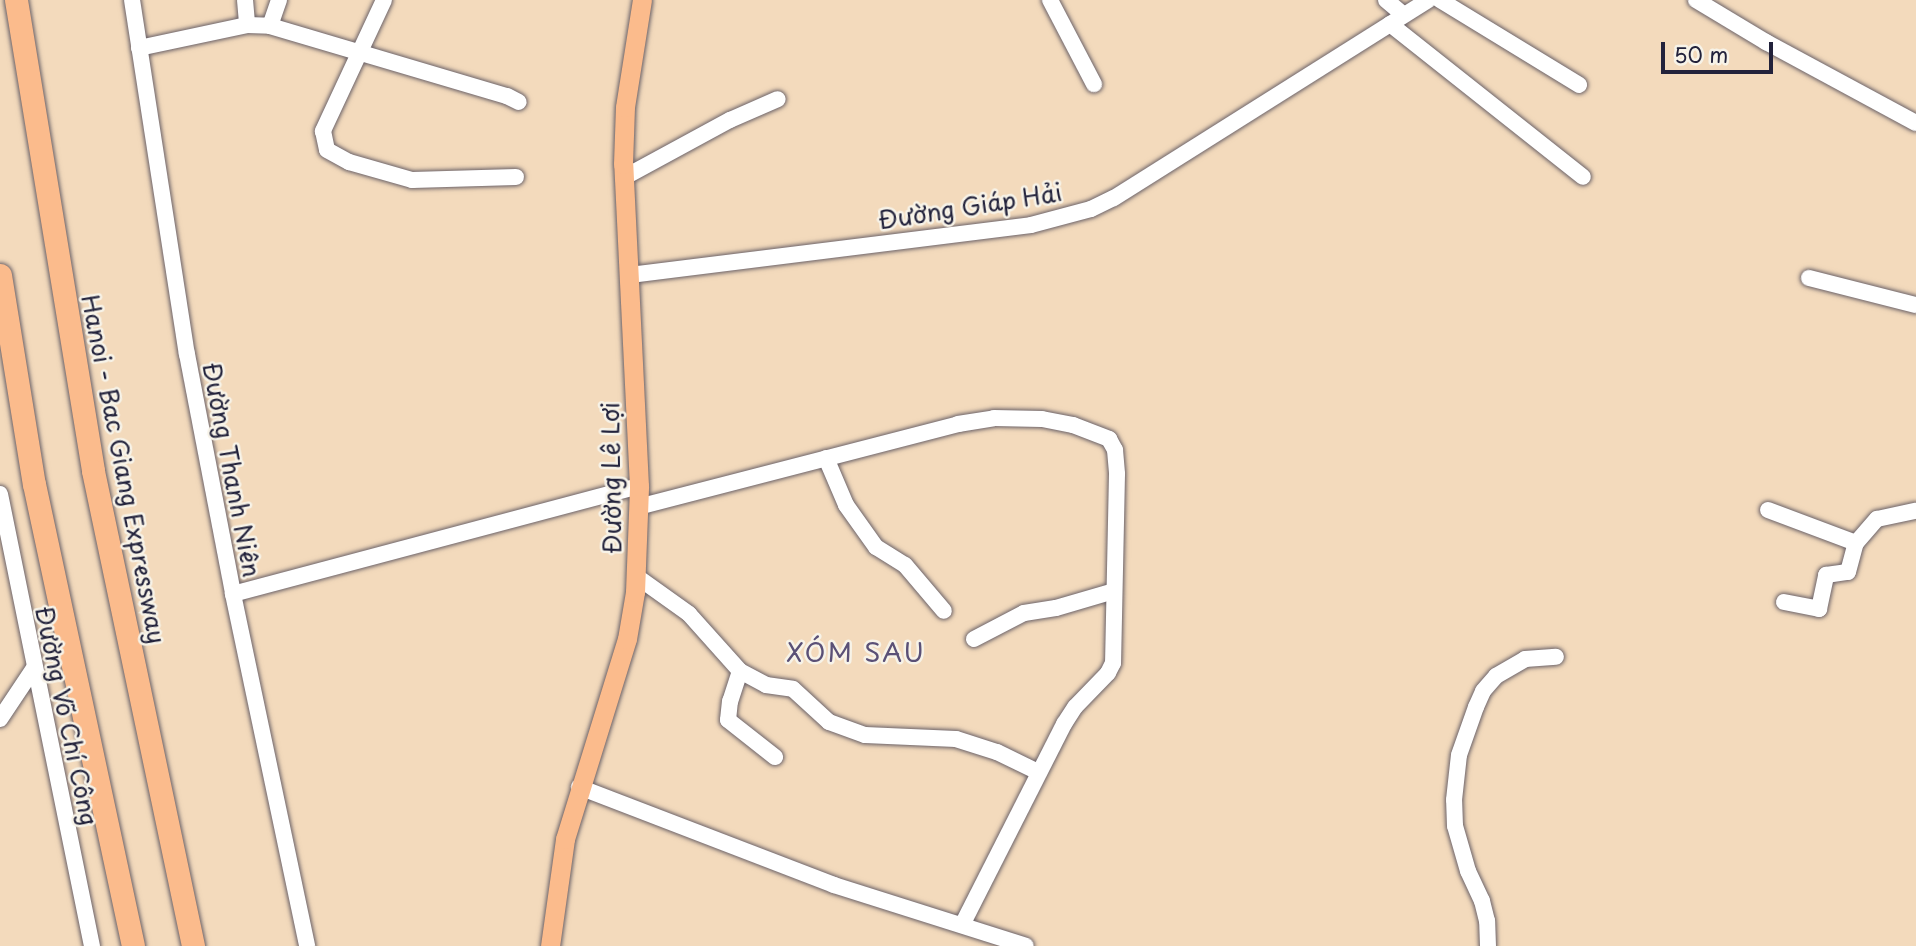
<!DOCTYPE html>
<meta charset="utf-8">
<style>
body{margin:0}
#map{position:relative;width:1916px;height:946px;overflow:hidden;background:#f3dabc;font-family:"Playpen Sans",sans-serif}
div>[style]{position:absolute}
.roads{filter:drop-shadow(0 0 2px #6b6268) drop-shadow(0 0 2px #6b6268)}
.minor>*{height:16px;margin:-8px;padding:0 8px;transform-origin:8px;border-radius:8px;background:#fff}
.major>*{height:19px;margin:-9.5px;padding:0 9.5px;transform-origin:9.5px;border-radius:9.5px;background:#fbbb8c}
.highway>*{height:23px;margin:-11.5px;padding:0 11.5px;transform-origin:11.5px;border-radius:11.5px;background:#fbbb8c}
span{translate:-50% -50%;white-space:nowrap;text-align:center;line-height:1.15;-webkit-text-stroke:5px #f7f3e8;paint-order:stroke}
.street-label{font-size:24px;color:#22223b}
.neighbourhood-label{font-size:26px;color:#5a5076;letter-spacing:2px}
.scale{position:absolute;left:1661px;top:42px;width:112px;height:32px;box-sizing:border-box;border:4px solid #22223b;border-top:0;padding-left:9px;font-size:21px;line-height:24px;white-space:nowrap;color:#22223b;-webkit-text-stroke:5px #f7f3e8;paint-order:stroke}
</style>
<div id="map">
<div class="roads">
<div class="minor">
<i style="left:132px;top:0;width:358px;rotate:81.2deg"></i>
<i style="left:187px;top:354px;width:244px;rotate:79.1deg"></i>
<i style="left:233px;top:594px;width:360px;rotate:78.1deg"></i>
<i style="left:245px;top:0;width:25px;rotate:85deg"></i>
<i style="left:384px;top:0;width:145px;rotate:115deg"></i>
<i style="left:323px;top:131px;width:19px;rotate:78deg"></i>
<i style="left:327px;top:150px;width:25px;rotate:29deg"></i>
<i style="left:349px;top:162px;width:66px;rotate:15.9deg"></i>
<i style="left:412px;top:180px;width:104px;rotate:-1.7deg"></i>
<i style="left:1050px;top:0;width:95px;rotate:62.4deg"></i>
<i style="left:1386px;top:0;width:23px;rotate:40deg"></i>
<i style="left:1440px;top:0;width:163px;rotate:31.4deg"></i>
<i style="left:1696px;top:0;width:82px;rotate:31deg"></i>
<i style="left:1766px;top:42px;width:170px;rotate:28.4deg"></i>
<i style="left:1390px;top:24px;width:246px;rotate:38.4deg"></i>
<i style="left:270px;top:26px;width:28px;rotate:-71deg"></i>
<i style="left:139px;top:48px;width:110px;rotate:-12deg"></i>
<i style="left:247px;top:25px;width:23px;rotate:2deg"></i>
<i style="left:270px;top:26px;width:247px;rotate:16.5deg"></i>
<i style="left:507px;top:96px;width:13px;rotate:27deg"></i>
<i style="left:623px;top:178px;width:122px;rotate:-28.5deg"></i>
<i style="left:730px;top:120px;width:52px;rotate:-23.6deg"></i>
<i style="left:630px;top:275px;width:404px;rotate:-7.1deg"></i>
<i style="left:1031px;top:225px;width:62px;rotate:-14.9deg"></i>
<i style="left:1091px;top:209px;width:25px;rotate:-26deg"></i>
<i style="left:1114px;top:198px;width:371px;rotate:-32.2deg"></i>
<i style="left:1809px;top:278px;width:110px;rotate:14.2deg"></i>
<i style="left:826px;top:458px;width:51px;rotate:66.9deg"></i>
<i style="left:846px;top:505px;width:52px;rotate:54.5deg"></i>
<i style="left:876px;top:547px;width:34px;rotate:32deg"></i>
<i style="left:905px;top:565px;width:60px;rotate:49.7deg"></i>
<i style="left:0;top:494px;width:461px;rotate:78.5deg"></i>
<i style="left:638px;top:507px;width:331px;rotate:-14.5deg"></i>
<i style="left:958px;top:424px;width:36px;rotate:-9deg"></i>
<i style="left:994px;top:418px;width:48px;rotate:1.2deg"></i>
<i style="left:1042px;top:419px;width:32px;rotate:11deg"></i>
<i style="left:1073px;top:425px;width:39px;rotate:21deg"></i>
<i style="left:1109px;top:439px;width:13px;rotate:61deg"></i>
<i style="left:1115px;top:450px;width:24px;rotate:85deg"></i>
<i style="left:1117px;top:474px;width:189px;rotate:91.2deg"></i>
<i style="left:1113px;top:663px;width:11px;rotate:117deg"></i>
<i style="left:1108px;top:673px;width:47px;rotate:134.1deg"></i>
<i style="left:1075px;top:707px;width:20px;rotate:123deg"></i>
<i style="left:1064px;top:724px;width:225px;rotate:116.9deg"></i>
<i style="left:1768px;top:510px;width:94px;rotate:20.6deg"></i>
<i style="left:1856px;top:543px;width:32px;rotate:-49deg"></i>
<i style="left:1877px;top:519px;width:40px;rotate:-12deg"></i>
<i style="left:636px;top:576px;width:65px;rotate:35.6deg"></i>
<i style="left:689px;top:614px;width:76px;rotate:48.2deg"></i>
<i style="left:740px;top:671px;width:30px;rotate:28deg"></i>
<i style="left:766px;top:685px;width:27px;rotate:8deg"></i>
<i style="left:793px;top:689px;width:49px;rotate:42.5deg"></i>
<i style="left:829px;top:722px;width:38px;rotate:20deg"></i>
<i style="left:865px;top:735px;width:91px;rotate:2.5deg"></i>
<i style="left:956px;top:739px;width:43px;rotate:17.6deg"></i>
<i style="left:997px;top:752px;width:46px;rotate:26deg"></i>
<i style="left:233px;top:594px;width:420px;rotate:-14.9deg"></i>
<i style="left:1784px;top:602px;width:36px;rotate:11deg"></i>
<i style="left:1819px;top:609px;width:35px;rotate:-78deg"></i>
<i style="left:1826px;top:575px;width:22px;rotate:-8deg"></i>
<i style="left:1848px;top:572px;width:30px;rotate:-75deg"></i>
<i style="left:974px;top:639px;width:56px;rotate:-27.5deg"></i>
<i style="left:1024px;top:613px;width:32px;rotate:-9deg"></i>
<i style="left:1056px;top:608px;width:60px;rotate:-16.3deg"></i>
<i style="left:740px;top:671px;width:32px;rotate:108deg"></i>
<i style="left:730px;top:701px;width:19px;rotate:96deg"></i>
<i style="left:728px;top:720px;width:60px;rotate:38.2deg"></i>
<i style="left:0;top:719px;width:61px;rotate:-56.3deg"></i>
<i style="left:579px;top:787px;width:273px;rotate:21deg"></i>
<i style="left:834px;top:885px;width:201px;rotate:17.6deg"></i>
<i style="left:1488px;top:946px;width:25px;rotate:-92deg"></i>
<i style="left:1487px;top:921px;width:21px;rotate:-104deg"></i>
<i style="left:1482px;top:901px;width:33px;rotate:-115deg"></i>
<i style="left:1468px;top:871px;width:47px;rotate:-106.1deg"></i>
<i style="left:1455px;top:826px;width:26px;rotate:-92deg"></i>
<i style="left:1454px;top:800px;width:45px;rotate:-83.7deg"></i>
<i style="left:1459px;top:755px;width:51px;rotate:-70.5deg"></i>
<i style="left:1476px;top:707px;width:17px;rotate:-66deg"></i>
<i style="left:1483px;top:691px;width:20px;rotate:-49deg"></i>
<i style="left:1496px;top:676px;width:34px;rotate:-30deg"></i>
<i style="left:1525px;top:659px;width:31px;rotate:-4deg"></i>
</div>
<div class="major">
<i style="left:550px;top:946px;width:108px;rotate:-82deg"></i>
<i style="left:565px;top:839px;width:209px;rotate:-72.8deg"></i>
<i style="left:627px;top:639px;width:48px;rotate:-80.3deg"></i>
<i style="left:635px;top:592px;width:106px;rotate:-87.8deg"></i>
<i style="left:639px;top:486px;width:322px;rotate:-92.8deg"></i>
<i style="left:623px;top:164px;width:57px;rotate:-88deg"></i>
<i style="left:625px;top:107px;width:108px;rotate:-81deg"></i>
</div>
<div class="highway">
<i style="left:16px;top:0;width:477px;rotate:80.7deg"></i>
<i style="left:93px;top:471px;width:485px;rotate:78.1deg"></i>
<i style="left:0;top:275px;width:212px;rotate:80.8deg"></i>
<i style="left:34px;top:484px;width:472px;rotate:77.9deg"></i>
</div>
</div>
<div class="street-label">
<span style="left:970px;top:206px;rotate:-9deg">Đường Giáp Hải</span>
<span style="left:124px;top:469px;rotate:79deg">Hanoi - Bac Giang Expressway</span>
<span style="left:232px;top:470px;rotate:79deg">Đường Thanh Niên</span>
<span style="left:611px;top:478px;rotate:-91deg">Đường Lê Lợi</span>
<span style="left:67px;top:716px;rotate:78deg">Đường Võ Chí Công</span>
</div>
<div class="neighbourhood-label">
<span style="left:856px;top:652px">XÓM SAU</span>
</div>
<div class="scale">50 m</div>
</div>
